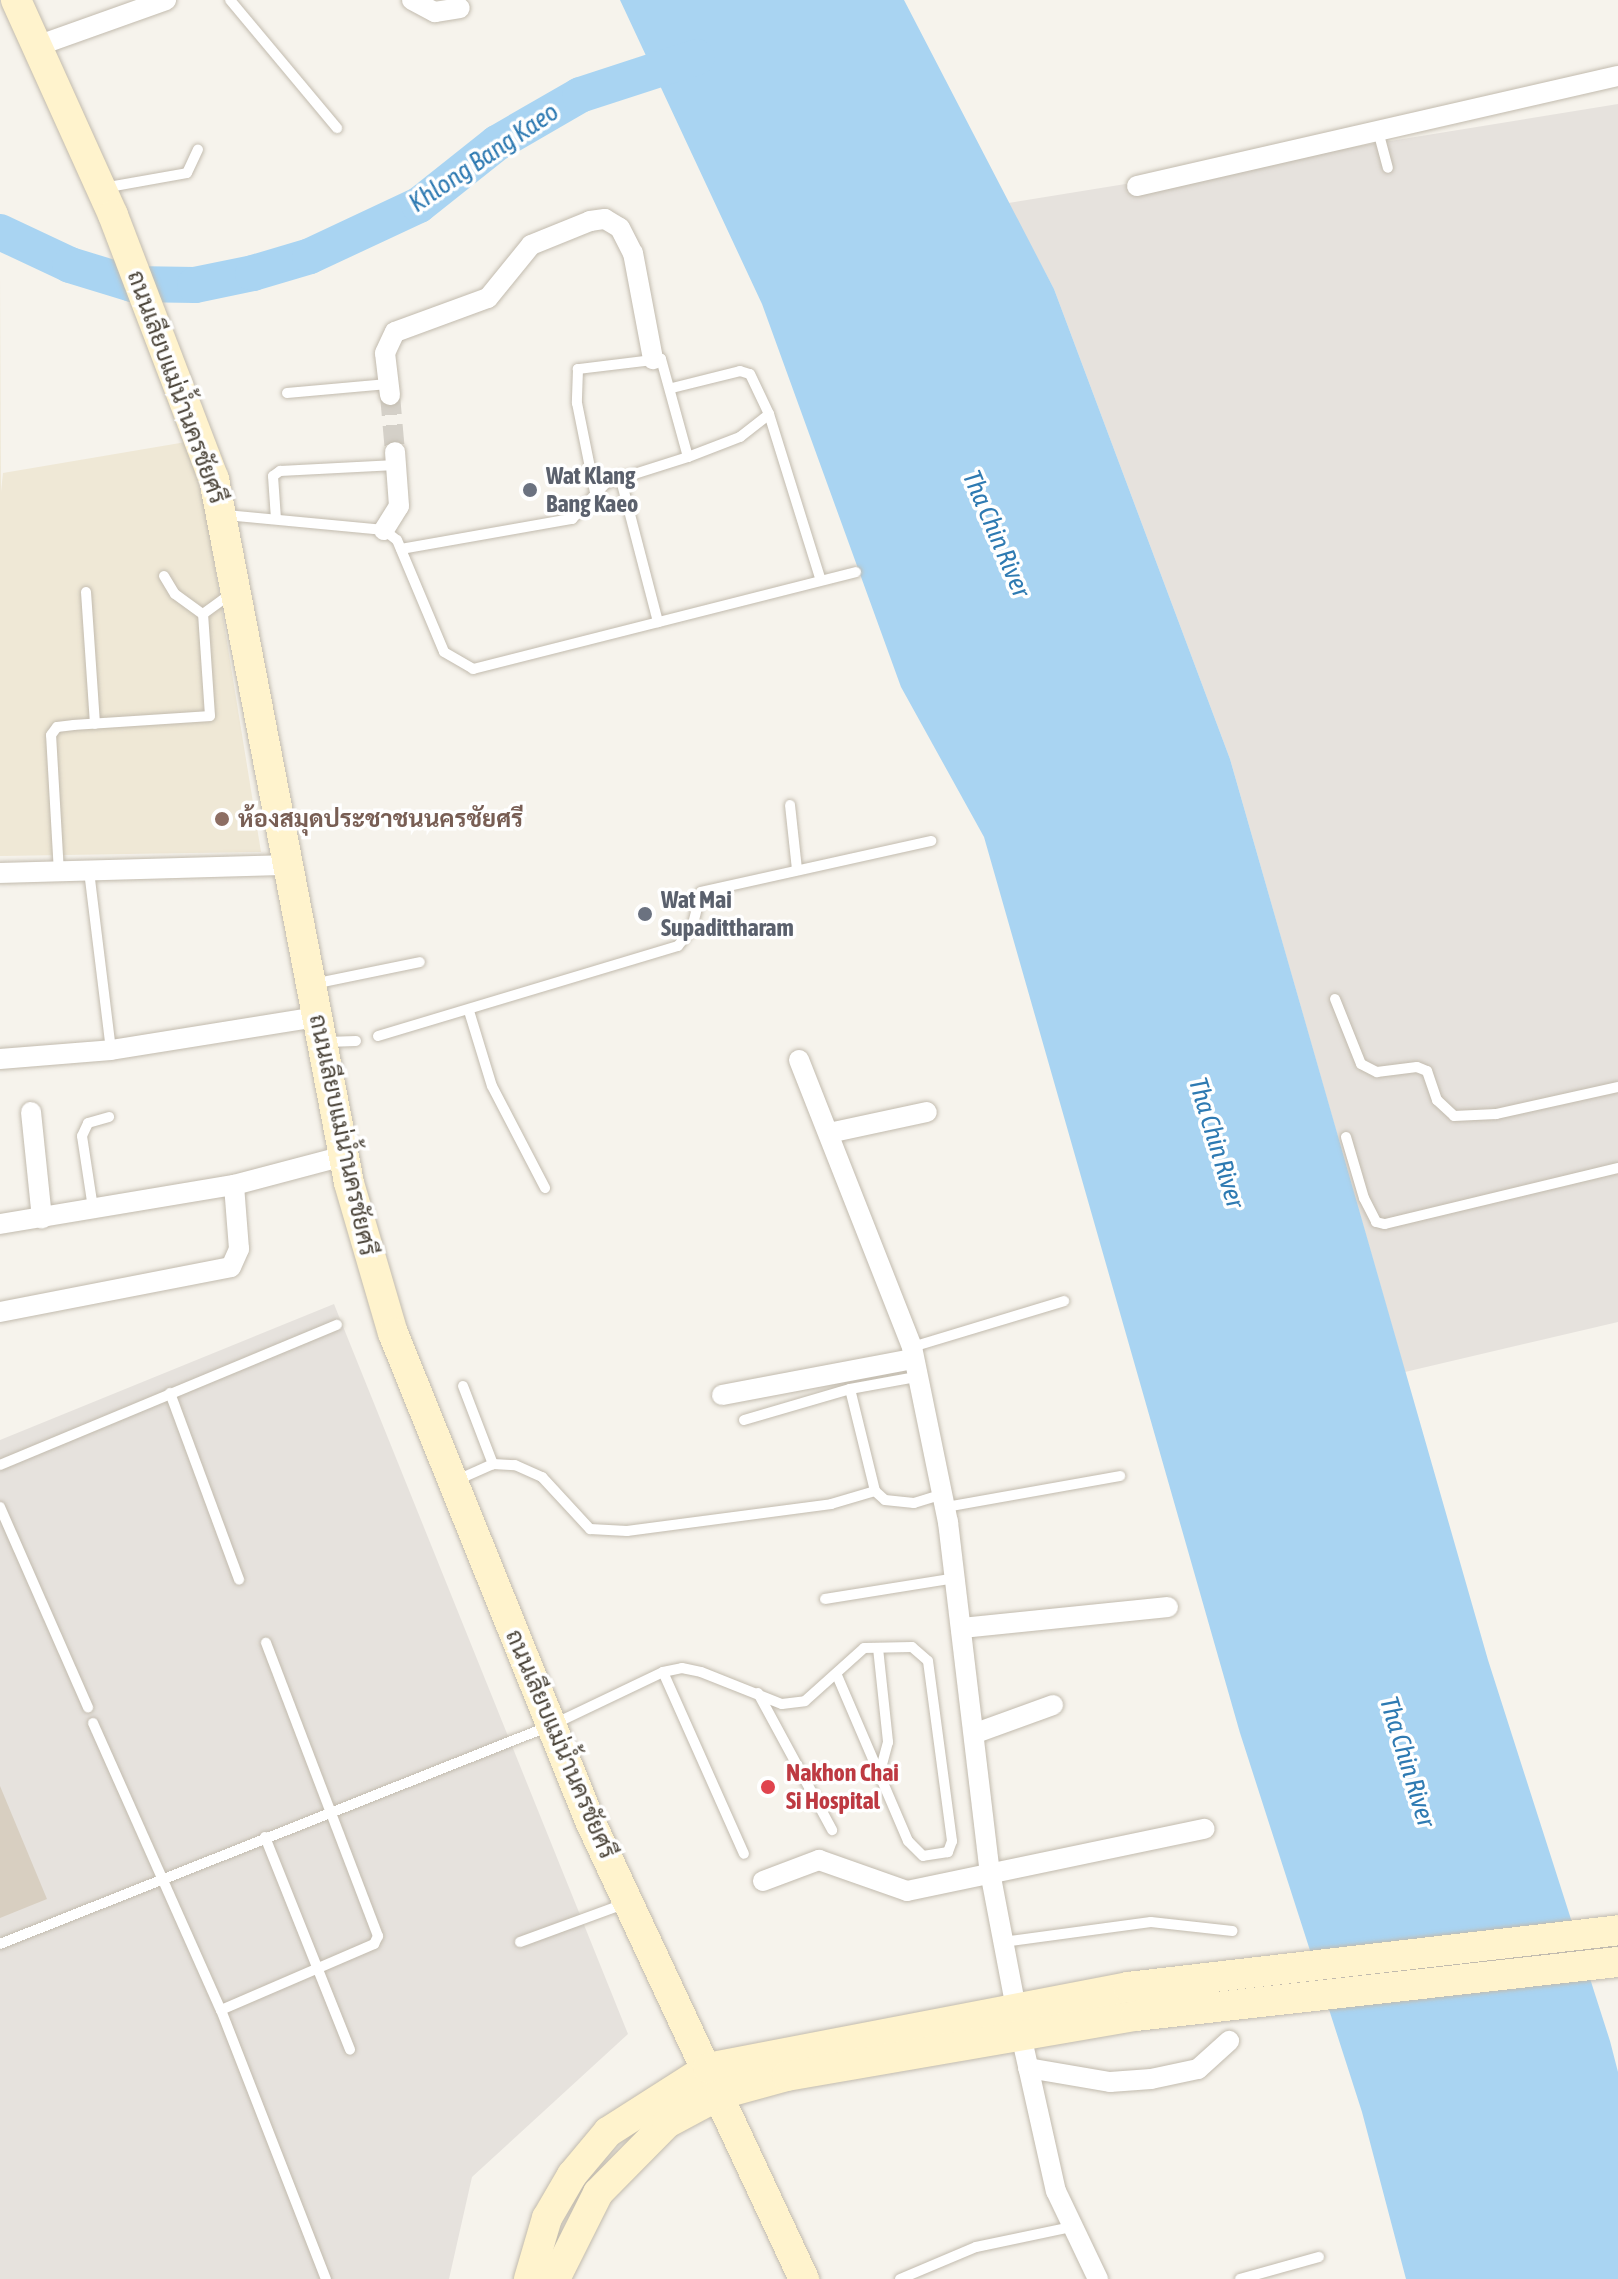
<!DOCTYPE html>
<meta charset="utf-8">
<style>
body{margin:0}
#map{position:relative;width:1618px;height:2279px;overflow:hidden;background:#f6f3ec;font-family:"Asap Condensed",Sarabun,sans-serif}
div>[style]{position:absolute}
.industrial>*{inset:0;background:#e6e2dd}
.education>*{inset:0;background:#efe8d6}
.water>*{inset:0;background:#a9d4f2}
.river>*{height:36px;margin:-18px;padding:0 18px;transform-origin:18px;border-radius:18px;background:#a9d4f2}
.building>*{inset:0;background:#d8cfc1}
.street-tunnel>*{height:20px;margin-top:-10px;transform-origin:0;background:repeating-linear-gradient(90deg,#d4d0c8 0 20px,transparent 0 30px)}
.roads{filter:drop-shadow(0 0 2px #c2bbae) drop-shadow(0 0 2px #c2bbae)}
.lane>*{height:10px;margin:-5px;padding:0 5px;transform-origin:5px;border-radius:5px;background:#fff}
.street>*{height:20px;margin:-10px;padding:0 10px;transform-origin:10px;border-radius:10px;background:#fff}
.secondary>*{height:30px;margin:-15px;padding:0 15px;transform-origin:15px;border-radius:15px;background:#fff3cd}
.dots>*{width:22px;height:22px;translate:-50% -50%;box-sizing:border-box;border:4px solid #fff;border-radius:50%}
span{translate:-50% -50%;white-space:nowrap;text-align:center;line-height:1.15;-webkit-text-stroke:7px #fff;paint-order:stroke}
.street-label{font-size:24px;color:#4b4439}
.worship-label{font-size:24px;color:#5b616d;font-weight:700}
.left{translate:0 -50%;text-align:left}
.education-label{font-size:24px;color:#785e54;font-weight:700}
.health-label{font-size:24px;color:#be3a42;font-weight:700}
.water-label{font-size:26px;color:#2e7ab2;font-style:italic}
</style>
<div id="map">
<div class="industrial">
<i style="clip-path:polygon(1618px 104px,1618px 1322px,1405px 1372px,1230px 759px,1054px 289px,1008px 203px)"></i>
<i style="clip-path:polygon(334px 1304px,628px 2034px,472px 2177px,449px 2279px,0 2279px,0 1440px)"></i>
</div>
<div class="education">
<i style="clip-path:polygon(0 271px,1px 492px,3px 473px,186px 442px,205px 506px,261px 852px,0 856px)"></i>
</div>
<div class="water">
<i style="clip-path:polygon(620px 0,904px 0,1054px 289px,1230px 759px,1488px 1660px,1610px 2041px,1618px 2072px,1618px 2279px,1406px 2279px,1362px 2112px,1240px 1733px,984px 837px,901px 687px,762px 304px)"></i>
</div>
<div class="river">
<i style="left:0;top:232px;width:77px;rotate:25.2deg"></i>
<i style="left:70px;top:265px;width:65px;rotate:17deg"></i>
<i style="left:132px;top:284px;width:63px;rotate:0.9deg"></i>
<i style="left:195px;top:285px;width:59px;rotate:-11.7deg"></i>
<i style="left:253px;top:273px;width:59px;rotate:-16.6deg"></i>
<i style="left:310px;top:256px;width:120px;rotate:-25.1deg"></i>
<i style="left:419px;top:205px;width:100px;rotate:-38.5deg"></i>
<i style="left:497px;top:143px;width:96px;rotate:-30deg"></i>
<i style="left:580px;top:95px;width:123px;rotate:-18deg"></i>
</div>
<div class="building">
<i style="clip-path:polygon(0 1786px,47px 1899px,0 1918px)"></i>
</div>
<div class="street-tunnel">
<i style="left:390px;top:395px;width:57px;rotate:85deg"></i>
</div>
<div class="roads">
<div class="lane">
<i style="left:230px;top:0;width:167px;rotate:50.1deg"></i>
<i style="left:1378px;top:131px;width:38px;rotate:75deg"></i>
<i style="left:103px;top:188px;width:85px;rotate:-10.1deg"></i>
<i style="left:187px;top:173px;width:26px;rotate:-65deg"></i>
<i style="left:672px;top:388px;width:70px;rotate:-14deg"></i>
<i style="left:740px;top:371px;width:10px;rotate:17deg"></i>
<i style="left:750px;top:374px;width:44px;rotate:64.6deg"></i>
<i style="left:769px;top:414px;width:172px;rotate:72.7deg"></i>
<i style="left:287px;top:393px;width:101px;rotate:-5.1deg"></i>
<i style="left:688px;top:457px;width:56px;rotate:-21deg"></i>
<i style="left:740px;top:437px;width:37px;rotate:-38deg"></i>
<i style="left:620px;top:476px;width:151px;rotate:75.4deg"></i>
<i style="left:226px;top:515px;width:159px;rotate:5.4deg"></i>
<i style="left:384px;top:530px;width:16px;rotate:38deg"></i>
<i style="left:397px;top:540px;width:121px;rotate:67.2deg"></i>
<i style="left:444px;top:652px;width:34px;rotate:30deg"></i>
<i style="left:473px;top:669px;width:395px;rotate:-14.2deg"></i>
<i style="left:276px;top:519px;width:43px;rotate:-94deg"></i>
<i style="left:273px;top:476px;width:9px;rotate:-36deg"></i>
<i style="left:280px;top:471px;width:116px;rotate:-3deg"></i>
<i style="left:401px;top:549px;width:174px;rotate:-10deg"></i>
<i style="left:572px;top:519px;width:50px;rotate:-46.6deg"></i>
<i style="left:606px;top:483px;width:86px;rotate:-17.6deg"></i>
<i style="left:688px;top:457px;width:102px;rotate:-105.4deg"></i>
<i style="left:661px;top:359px;width:84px;rotate:173.1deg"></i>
<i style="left:578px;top:369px;width:34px;rotate:92deg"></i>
<i style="left:577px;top:403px;width:91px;rotate:78.6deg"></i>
<i style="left:164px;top:576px;width:21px;rotate:59deg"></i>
<i style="left:175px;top:594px;width:34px;rotate:36deg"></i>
<i style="left:86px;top:592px;width:132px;rotate:86.1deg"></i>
<i style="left:790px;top:805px;width:64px;rotate:83.8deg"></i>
<i style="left:89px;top:871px;width:180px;rotate:83deg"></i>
<i style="left:59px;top:873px;width:138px;rotate:-93.3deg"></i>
<i style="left:51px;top:735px;width:10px;rotate:-53deg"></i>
<i style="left:57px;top:727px;width:17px;rotate:-7deg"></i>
<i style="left:74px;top:725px;width:136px;rotate:-3.8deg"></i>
<i style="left:210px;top:716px;width:102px;rotate:-93.9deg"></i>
<i style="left:203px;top:614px;width:37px;rotate:-36deg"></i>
<i style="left:313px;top:984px;width:109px;rotate:-11.6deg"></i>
<i style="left:1335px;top:999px;width:70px;rotate:68.2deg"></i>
<i style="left:1361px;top:1064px;width:18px;rotate:27deg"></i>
<i style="left:1377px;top:1072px;width:40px;rotate:-7.1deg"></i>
<i style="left:1417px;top:1067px;width:11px;rotate:22deg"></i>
<i style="left:1427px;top:1071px;width:31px;rotate:71deg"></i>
<i style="left:1437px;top:1100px;width:23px;rotate:43deg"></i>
<i style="left:1454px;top:1116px;width:42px;rotate:-2.7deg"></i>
<i style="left:1496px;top:1114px;width:125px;rotate:-12.5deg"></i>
<i style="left:469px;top:1011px;width:78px;rotate:73deg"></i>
<i style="left:492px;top:1086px;width:115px;rotate:62.5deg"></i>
<i style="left:378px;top:1036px;width:313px;rotate:-16.7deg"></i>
<i style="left:678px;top:946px;width:23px;rotate:-52deg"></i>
<i style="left:692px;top:928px;width:37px;rotate:-76deg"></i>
<i style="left:701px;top:892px;width:236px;rotate:-12.5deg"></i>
<i style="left:326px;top:1042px;width:30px;rotate:-2deg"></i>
<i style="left:1346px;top:1137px;width:64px;rotate:73.6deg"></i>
<i style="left:1364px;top:1198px;width:27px;rotate:63deg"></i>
<i style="left:1376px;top:1222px;width:9px;rotate:13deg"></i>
<i style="left:1385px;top:1224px;width:240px;rotate:-13.5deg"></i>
<i style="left:93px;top:1208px;width:73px;rotate:-98.7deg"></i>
<i style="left:82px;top:1136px;width:14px;rotate:-65deg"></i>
<i style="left:88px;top:1123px;width:22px;rotate:-16deg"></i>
<i style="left:912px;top:1347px;width:159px;rotate:-16.8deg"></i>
<i style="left:463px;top:1386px;width:84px;rotate:69deg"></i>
<i style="left:850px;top:1389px;width:105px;rotate:76.2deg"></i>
<i style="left:875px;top:1491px;width:13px;rotate:42deg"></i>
<i style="left:885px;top:1500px;width:29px;rotate:6deg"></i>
<i style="left:914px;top:1503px;width:28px;rotate:-17deg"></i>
<i style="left:170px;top:1393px;width:199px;rotate:69.7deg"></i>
<i style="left:744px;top:1420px;width:110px;rotate:-16.3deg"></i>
<i style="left:850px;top:1389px;width:67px;rotate:-10.3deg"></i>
<i style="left:0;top:1465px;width:365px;rotate:-22.6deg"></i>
<i style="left:455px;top:1481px;width:42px;rotate:-24.1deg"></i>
<i style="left:493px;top:1464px;width:22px;rotate:3deg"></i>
<i style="left:515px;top:1465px;width:30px;rotate:24deg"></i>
<i style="left:542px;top:1477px;width:71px;rotate:47.3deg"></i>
<i style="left:590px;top:1529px;width:37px;rotate:3deg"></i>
<i style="left:627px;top:1531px;width:206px;rotate:-7.5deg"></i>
<i style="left:831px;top:1504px;width:46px;rotate:-16.5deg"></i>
<i style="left:0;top:1507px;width:219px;rotate:66.3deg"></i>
<i style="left:946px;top:1507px;width:177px;rotate:-10.1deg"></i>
<i style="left:825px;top:1599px;width:133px;rotate:-9.1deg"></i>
<i style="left:878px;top:1648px;width:95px;rotate:83.9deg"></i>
<i style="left:888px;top:1742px;width:34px;rotate:105deg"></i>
<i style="left:663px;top:1672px;width:199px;rotate:66deg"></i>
<i style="left:758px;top:1693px;width:156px;rotate:61.6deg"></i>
<i style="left:93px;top:1723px;width:314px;rotate:66deg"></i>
<i style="left:221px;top:2010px;width:289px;rotate:68.7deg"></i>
<i style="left:265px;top:1837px;width:229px;rotate:68.2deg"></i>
<i style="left:520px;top:1942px;width:111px;rotate:-20.1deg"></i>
<i style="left:1003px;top:1942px;width:149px;rotate:-7.7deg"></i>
<i style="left:1151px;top:1922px;width:82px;rotate:6.3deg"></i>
<i style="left:0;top:1944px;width:594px;rotate:-21.64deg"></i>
<i style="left:552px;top:1725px;width:123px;rotate:-25.5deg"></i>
<i style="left:663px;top:1672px;width:19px;rotate:-12deg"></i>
<i style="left:682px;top:1668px;width:19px;rotate:12deg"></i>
<i style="left:701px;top:1672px;width:87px;rotate:21.6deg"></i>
<i style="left:782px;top:1704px;width:23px;rotate:-7deg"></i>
<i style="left:805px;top:1701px;width:79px;rotate:-41.9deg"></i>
<i style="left:864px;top:1648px;width:48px;rotate:-1.2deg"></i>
<i style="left:912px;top:1647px;width:21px;rotate:41deg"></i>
<i style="left:928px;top:1661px;width:182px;rotate:82.4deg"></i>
<i style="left:952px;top:1841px;width:12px;rotate:110deg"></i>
<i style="left:948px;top:1852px;width:25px;rotate:171deg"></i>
<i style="left:923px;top:1856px;width:21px;rotate:-135deg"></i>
<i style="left:908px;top:1841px;width:181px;rotate:-113.2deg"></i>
<i style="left:221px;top:2010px;width:167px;rotate:-23.3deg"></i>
<i style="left:374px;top:1944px;width:9px;rotate:-63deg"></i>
<i style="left:378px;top:1936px;width:314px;rotate:-110.9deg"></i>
<i style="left:900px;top:2279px;width:82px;rotate:-22.8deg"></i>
<i style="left:976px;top:2247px;width:98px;rotate:-11.8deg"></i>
<i style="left:1240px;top:2279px;width:82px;rotate:-15.6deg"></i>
</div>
<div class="street">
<i style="left:412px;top:0;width:26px;rotate:28deg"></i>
<i style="left:435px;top:12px;width:25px;rotate:-9deg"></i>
<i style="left:37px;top:46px;width:137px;rotate:-19.6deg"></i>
<i style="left:1137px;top:186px;width:493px;rotate:-12.9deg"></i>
<i style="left:390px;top:395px;width:42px;rotate:-96.8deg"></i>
<i style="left:385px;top:353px;width:23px;rotate:-65deg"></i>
<i style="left:395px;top:332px;width:99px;rotate:-20.1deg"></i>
<i style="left:488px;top:298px;width:68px;rotate:-50.9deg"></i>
<i style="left:531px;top:245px;width:64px;rotate:-22.1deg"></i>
<i style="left:590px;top:221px;width:15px;rotate:-8deg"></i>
<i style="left:605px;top:219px;width:17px;rotate:31deg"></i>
<i style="left:620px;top:228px;width:28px;rotate:63deg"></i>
<i style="left:633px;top:253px;width:108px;rotate:79.3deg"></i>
<i style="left:384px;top:530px;width:28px;rotate:-58deg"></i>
<i style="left:399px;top:506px;width:54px;rotate:-94.2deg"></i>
<i style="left:0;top:873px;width:290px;rotate:-1.6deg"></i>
<i style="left:0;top:1059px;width:111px;rotate:-4.6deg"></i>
<i style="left:111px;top:1050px;width:209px;rotate:-9.1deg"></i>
<i style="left:799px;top:1060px;width:308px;rotate:68.5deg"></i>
<i style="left:912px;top:1347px;width:179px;rotate:78.4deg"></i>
<i style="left:948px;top:1522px;width:353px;rotate:83.2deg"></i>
<i style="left:990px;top:1872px;width:166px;rotate:79.2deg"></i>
<i style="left:1021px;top:2035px;width:160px;rotate:77.4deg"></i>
<i style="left:1056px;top:2191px;width:98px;rotate:64.5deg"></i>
<i style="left:31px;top:1112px;width:107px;rotate:84.1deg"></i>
<i style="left:829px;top:1133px;width:100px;rotate:-12.1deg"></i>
<i style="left:0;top:1224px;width:237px;rotate:-9.5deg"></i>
<i style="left:234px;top:1185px;width:114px;rotate:-14.8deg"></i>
<i style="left:0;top:1312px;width:235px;rotate:-11deg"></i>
<i style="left:231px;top:1267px;width:20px;rotate:-66deg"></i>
<i style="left:239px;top:1249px;width:64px;rotate:-94.5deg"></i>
<i style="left:722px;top:1395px;width:194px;rotate:-10.7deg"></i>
<i style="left:962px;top:1628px;width:207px;rotate:-5.8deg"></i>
<i style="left:976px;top:1733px;width:82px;rotate:-20deg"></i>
<i style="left:763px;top:1881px;width:60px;rotate:-20.6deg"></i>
<i style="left:819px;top:1860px;width:93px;rotate:19.4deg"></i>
<i style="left:907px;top:1891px;width:304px;rotate:-11.8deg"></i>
<i style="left:1028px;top:2068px;width:83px;rotate:9.7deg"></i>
<i style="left:1110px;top:2082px;width:41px;rotate:-4.2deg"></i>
<i style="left:1151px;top:2079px;width:48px;rotate:-12deg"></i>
<i style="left:1198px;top:2069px;width:42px;rotate:-42.1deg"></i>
</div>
<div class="secondary">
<i style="left:16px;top:0;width:236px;rotate:65.7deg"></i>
<i style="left:113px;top:215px;width:283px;rotate:69.1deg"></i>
<i style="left:214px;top:479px;width:717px;rotate:79.14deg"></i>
<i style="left:349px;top:1183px;width:156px;rotate:73.7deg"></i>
<i style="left:393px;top:1333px;width:526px;rotate:68.02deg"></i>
<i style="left:590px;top:1821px;width:506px;rotate:64.96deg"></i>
<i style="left:529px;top:2279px;width:64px;rotate:-73.6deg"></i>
<i style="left:547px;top:2218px;width:50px;rotate:-59.8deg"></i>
<i style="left:572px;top:2175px;width:56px;rotate:-50.1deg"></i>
<i style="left:608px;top:2132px;width:119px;rotate:-32.6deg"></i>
<i style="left:708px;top:2068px;width:428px;rotate:-10.9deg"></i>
<i style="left:1128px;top:1987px;width:493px;rotate:-6.6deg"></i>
<i style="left:555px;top:2279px;width:96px;rotate:-63.4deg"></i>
<i style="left:598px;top:2193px;width:98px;rotate:-45.4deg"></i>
<i style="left:667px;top:2123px;width:61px;rotate:-28.2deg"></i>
<i style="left:721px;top:2094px;width:68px;rotate:-15.3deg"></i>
<i style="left:787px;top:2076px;width:354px;rotate:-9.8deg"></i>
<i style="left:1136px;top:2016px;width:485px;rotate:-6.4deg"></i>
</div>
</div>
<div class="dots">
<i style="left:530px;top:490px;background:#6b7280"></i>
<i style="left:222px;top:819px;background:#8d6e63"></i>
<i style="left:645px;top:914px;background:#6b7280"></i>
<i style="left:768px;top:1787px;background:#e0444e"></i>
</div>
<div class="street-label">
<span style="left:177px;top:387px;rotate:70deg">ถนนเลียบแม่น้ำนครชัยศรี</span>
<span style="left:343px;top:1135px;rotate:78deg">ถนนเลียบแม่น้ำนครชัยศรี</span>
<span style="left:561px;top:1744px;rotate:67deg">ถนนเลียบแม่น้ำนครชัยศรี</span>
</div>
<div class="worship-label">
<span class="left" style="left:546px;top:490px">Wat Klang<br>Bang Kaeo</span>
<span class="left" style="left:661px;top:914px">Wat Mai<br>Supadittharam</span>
</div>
<div class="education-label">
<span class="left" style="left:238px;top:819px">ห้องสมุดประชาชนนครชัยศรี</span>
</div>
<div class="health-label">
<span class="left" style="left:786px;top:1787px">Nakhon Chai<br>Si Hospital</span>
</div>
<div class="water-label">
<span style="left:484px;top:158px;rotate:-34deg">Khlong Bang Kaeo</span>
<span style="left:996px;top:534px;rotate:67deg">Tha Chin River</span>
<span style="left:1216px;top:1143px;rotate:73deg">Tha Chin River</span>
<span style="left:1407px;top:1762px;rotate:73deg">Tha Chin River</span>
</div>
</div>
